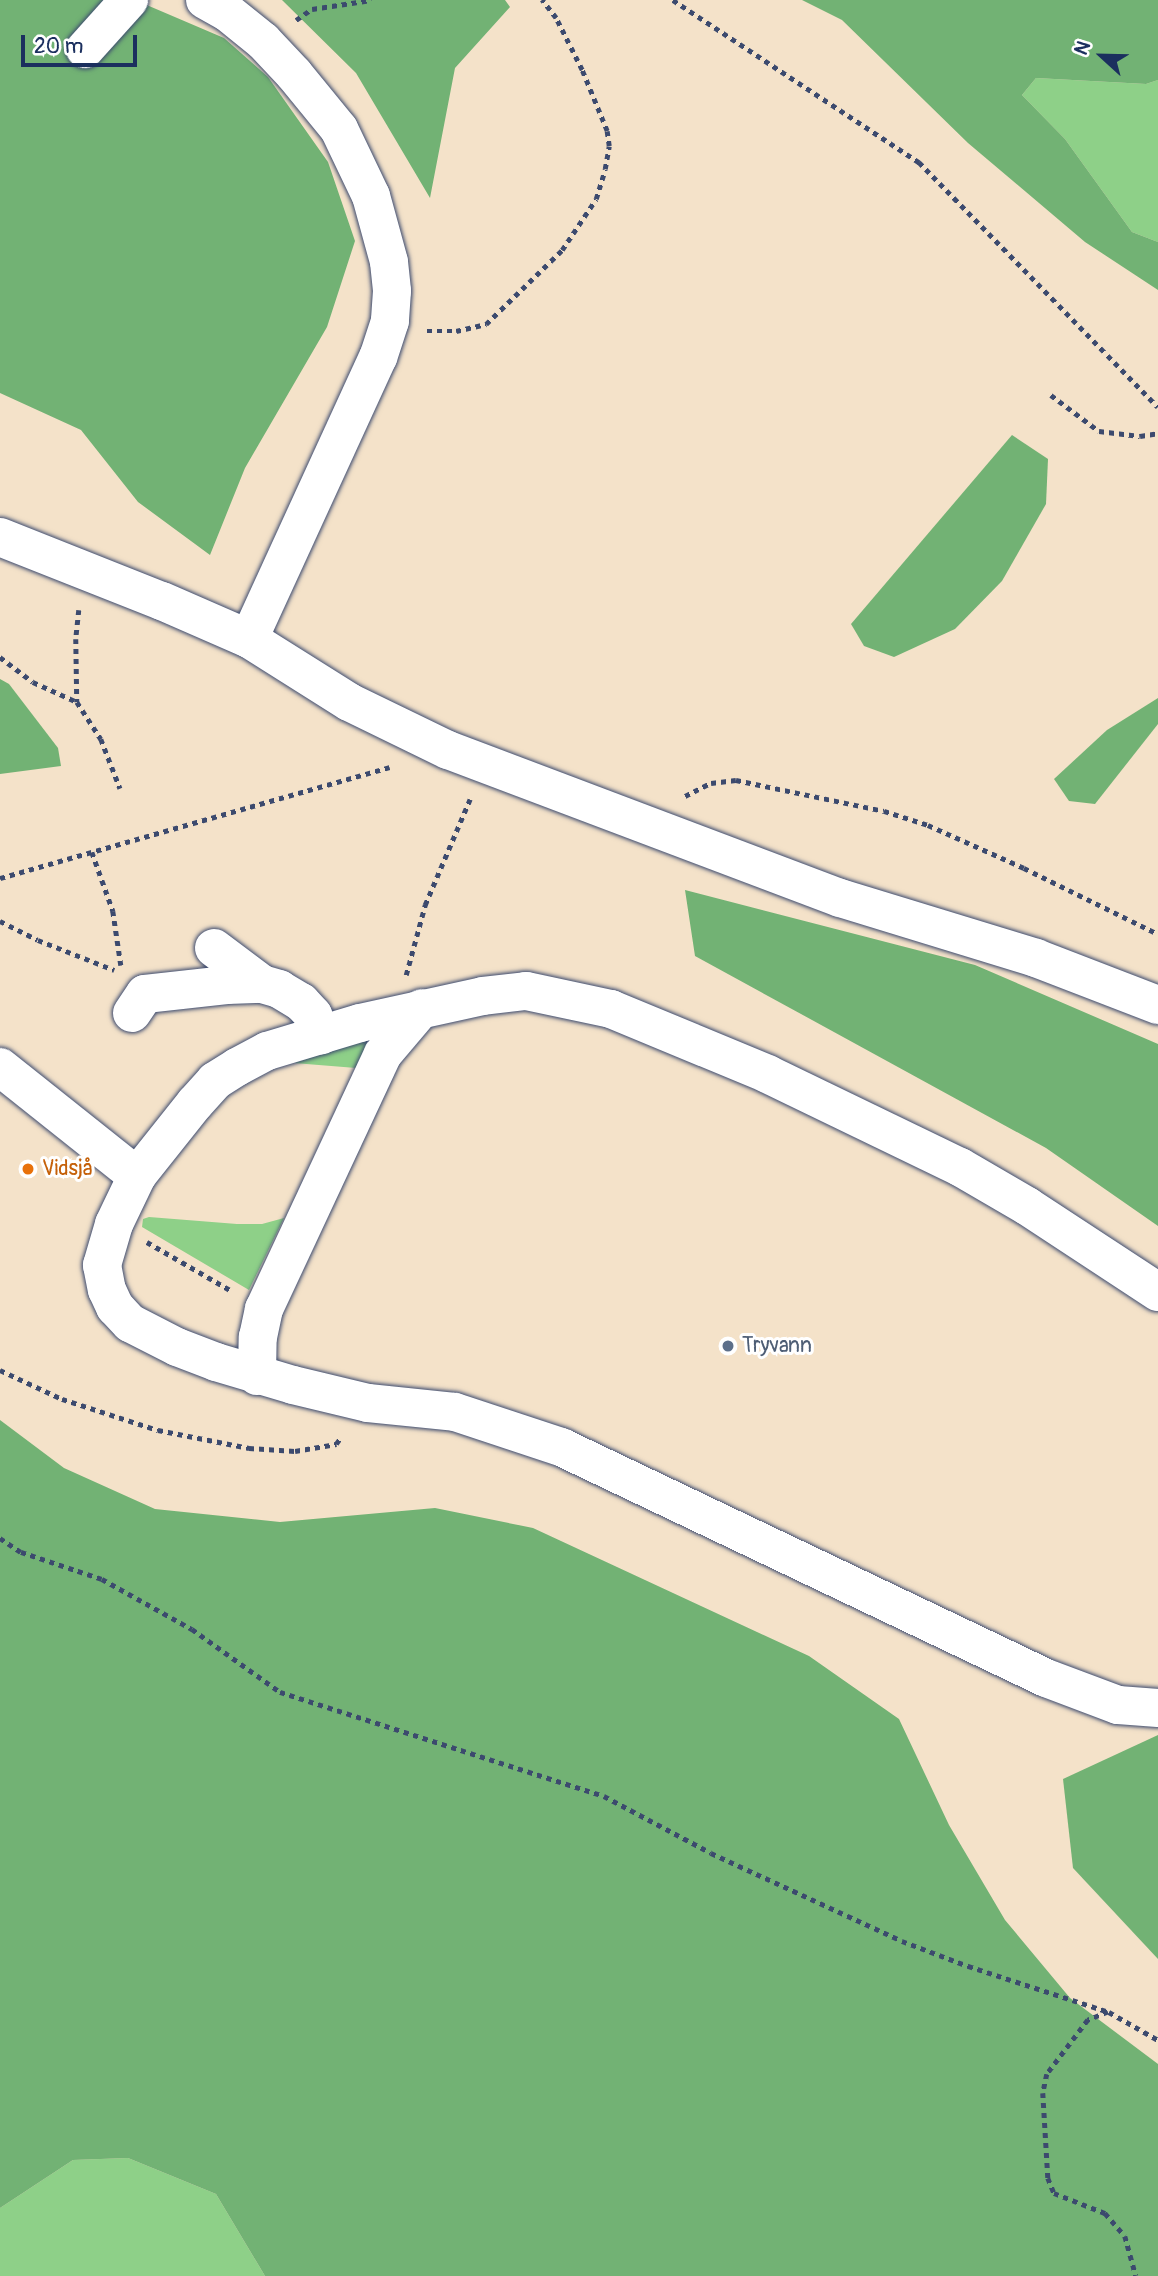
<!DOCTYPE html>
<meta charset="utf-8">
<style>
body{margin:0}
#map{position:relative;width:1158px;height:2276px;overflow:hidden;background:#f4e2c9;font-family:Pangolin,sans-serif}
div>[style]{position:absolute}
.green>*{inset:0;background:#8ed088}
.forest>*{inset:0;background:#72b274}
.path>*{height:4.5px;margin-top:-2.25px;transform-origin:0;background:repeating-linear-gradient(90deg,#3c4a6e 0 5px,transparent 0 10px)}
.roads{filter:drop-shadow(0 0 2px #3c4a6e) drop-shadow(0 0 2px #3c4a6e)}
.minor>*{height:38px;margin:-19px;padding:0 19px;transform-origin:19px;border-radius:19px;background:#fff}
.dots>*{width:19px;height:19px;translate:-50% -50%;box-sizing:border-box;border:4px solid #fff;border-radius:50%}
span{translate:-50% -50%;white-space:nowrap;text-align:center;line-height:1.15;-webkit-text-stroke:6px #fff;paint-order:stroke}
.food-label{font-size:21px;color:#c56008}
.left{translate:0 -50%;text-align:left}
.service-label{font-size:21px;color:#4e5e75}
.north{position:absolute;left:1067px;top:21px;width:70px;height:70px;-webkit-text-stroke:5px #fff;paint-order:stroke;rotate:292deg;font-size:19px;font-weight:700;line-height:28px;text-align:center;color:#1b2f5e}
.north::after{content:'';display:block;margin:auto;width:24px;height:32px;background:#1b2f5e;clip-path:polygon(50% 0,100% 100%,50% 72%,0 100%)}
.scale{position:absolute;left:21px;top:35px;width:116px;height:32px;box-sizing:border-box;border:4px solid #1b2f5e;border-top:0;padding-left:9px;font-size:21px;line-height:24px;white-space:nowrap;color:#1b2f5e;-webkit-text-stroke:5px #fff;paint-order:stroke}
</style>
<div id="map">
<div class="green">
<i style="clip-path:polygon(1036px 78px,1146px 84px,1158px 80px,1158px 242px,1132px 232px,1065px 139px,1022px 95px)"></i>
<i style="clip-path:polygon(366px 1040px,368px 1044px,356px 1068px,294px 1063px)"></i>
<i style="clip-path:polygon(149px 1217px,237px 1224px,262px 1224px,284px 1218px,249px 1290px,142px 1227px,143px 1219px)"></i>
<i style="clip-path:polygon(128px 2158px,216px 2194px,265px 2276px,0 2276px,0 2208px,73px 2160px)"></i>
</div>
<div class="forest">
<i style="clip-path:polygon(0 0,135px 0,224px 38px,268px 77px,328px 162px,355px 241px,327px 327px,245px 468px,210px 555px,138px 502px,81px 430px,0 393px)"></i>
<i style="clip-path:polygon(282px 0,505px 0,510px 7px,455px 68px,430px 198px,356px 73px)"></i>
<i style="clip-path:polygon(802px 0,1158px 0,1158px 80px,1146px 84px,1036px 78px,1022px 95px,1065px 139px,1132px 232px,1158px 242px,1158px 290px,1085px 242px,968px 143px,842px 20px)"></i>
<i style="clip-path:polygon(1012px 435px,1048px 459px,1046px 504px,1002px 581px,955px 629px,894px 657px,864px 646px,851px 624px)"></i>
<i style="clip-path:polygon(0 679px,9px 684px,58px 748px,61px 766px,0 774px)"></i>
<i style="clip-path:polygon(1158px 698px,1158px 724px,1095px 804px,1069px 801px,1054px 779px,1107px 730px)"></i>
<i style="clip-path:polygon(685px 890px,975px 965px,1158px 1044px,1158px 1226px,1046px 1148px,695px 956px)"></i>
<i style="clip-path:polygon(0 1420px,64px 1468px,155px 1509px,280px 1522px,435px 1508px,533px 1528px,809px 1656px,899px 1719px,949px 1825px,1005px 1920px,1070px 1998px,1158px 2064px,1158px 2276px,265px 2276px,216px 2194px,128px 2158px,73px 2160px,0 2208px)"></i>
<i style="clip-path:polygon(1158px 1735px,1158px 1959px,1073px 1868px,1063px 1779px)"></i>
</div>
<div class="path">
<i style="left:673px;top:0;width:295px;rotate:33.4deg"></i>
<i style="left:919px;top:162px;width:342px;rotate:45.7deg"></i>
<i style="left:296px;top:20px;width:19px;rotate:-35deg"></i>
<i style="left:312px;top:9px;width:60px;rotate:-8.7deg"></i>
<i style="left:427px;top:331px;width:29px"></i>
<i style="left:456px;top:331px;width:31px;rotate:-13deg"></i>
<i style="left:486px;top:324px;width:106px;rotate:-44.2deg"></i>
<i style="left:562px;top:250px;width:61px;rotate:-56.3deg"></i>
<i style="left:596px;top:199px;width:31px;rotate:-73deg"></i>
<i style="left:605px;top:169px;width:23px;rotate:-80deg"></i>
<i style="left:609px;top:146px;width:15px;rotate:-98deg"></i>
<i style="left:607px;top:131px;width:66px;rotate:-112.3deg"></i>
<i style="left:582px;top:70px;width:58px;rotate:-116.6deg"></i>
<i style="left:556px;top:18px;width:23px;rotate:-128deg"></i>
<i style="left:1051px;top:395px;width:60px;rotate:36.9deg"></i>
<i style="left:1099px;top:431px;width:41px;rotate:7deg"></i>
<i style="left:1140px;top:436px;width:18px;rotate:-9deg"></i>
<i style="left:79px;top:610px;width:29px;rotate:96deg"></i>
<i style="left:76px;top:639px;width:63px;rotate:89.1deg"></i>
<i style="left:77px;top:702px;width:44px;rotate:57deg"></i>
<i style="left:101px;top:739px;width:53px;rotate:68.8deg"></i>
<i style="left:0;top:657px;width:41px;rotate:37.1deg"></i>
<i style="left:33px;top:682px;width:48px;rotate:24.4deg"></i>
<i style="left:685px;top:796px;width:29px;rotate:-27deg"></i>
<i style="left:711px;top:783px;width:25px;rotate:-7deg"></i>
<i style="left:736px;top:780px;width:151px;rotate:11.8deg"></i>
<i style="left:884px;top:811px;width:46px;rotate:17.7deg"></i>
<i style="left:928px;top:825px;width:105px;rotate:24.1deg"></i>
<i style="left:1024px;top:868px;width:149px;rotate:26.2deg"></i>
<i style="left:92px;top:852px;width:63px;rotate:70.4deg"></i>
<i style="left:113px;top:911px;width:55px;rotate:81.6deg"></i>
<i style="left:0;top:878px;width:405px;rotate:-15.9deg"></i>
<i style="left:0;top:921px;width:42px;rotate:26.6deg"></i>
<i style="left:38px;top:940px;width:82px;rotate:21.5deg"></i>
<i style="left:406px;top:975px;width:73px;rotate:-74.8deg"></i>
<i style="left:425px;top:905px;width:115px;rotate:-67deg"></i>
<i style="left:147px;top:1242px;width:96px;rotate:30deg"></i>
<i style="left:0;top:1370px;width:68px;rotate:25.1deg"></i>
<i style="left:62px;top:1399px;width:101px;rotate:17.9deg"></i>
<i style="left:158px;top:1430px;width:93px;rotate:11.2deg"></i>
<i style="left:249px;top:1448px;width:46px;rotate:3.7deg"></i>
<i style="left:295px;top:1451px;width:42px;rotate:-9.7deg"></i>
<i style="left:336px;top:1444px;width:9px;rotate:-54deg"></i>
<i style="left:0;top:1538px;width:25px;rotate:34deg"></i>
<i style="left:21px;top:1552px;width:85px;rotate:18.4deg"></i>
<i style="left:102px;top:1579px;width:103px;rotate:29.1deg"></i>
<i style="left:192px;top:1629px;width:108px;rotate:35.6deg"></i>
<i style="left:280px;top:1692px;width:340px;rotate:17.8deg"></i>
<i style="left:604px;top:1796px;width:121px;rotate:28deg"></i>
<i style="left:711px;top:1853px;width:210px;rotate:24.7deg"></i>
<i style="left:902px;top:1941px;width:71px;rotate:20.7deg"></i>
<i style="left:968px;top:1966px;width:148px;rotate:18.1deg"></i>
<i style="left:1109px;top:2012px;width:56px;rotate:29.7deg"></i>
<i style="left:1108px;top:2012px;width:22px;rotate:158deg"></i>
<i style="left:1088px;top:2020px;width:68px;rotate:127.2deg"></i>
<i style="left:1047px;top:2074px;width:19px;rotate:102deg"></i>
<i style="left:1043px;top:2093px;width:85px;rotate:86.6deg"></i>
<i style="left:1048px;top:2178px;width:16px;rotate:68deg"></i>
<i style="left:1054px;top:2193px;width:55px;rotate:21.4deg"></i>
<i style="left:1105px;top:2213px;width:30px;rotate:49deg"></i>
<i style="left:1125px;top:2236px;width:41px;rotate:74.6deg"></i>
</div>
<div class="roads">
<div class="minor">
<i style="left:205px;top:0;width:25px;rotate:29deg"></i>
<i style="left:227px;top:12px;width:46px;rotate:38.9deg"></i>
<i style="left:263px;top:41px;width:45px;rotate:46.8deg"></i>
<i style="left:294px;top:74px;width:71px;rotate:50.7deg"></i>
<i style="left:339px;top:129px;width:74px;rotate:64.5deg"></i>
<i style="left:371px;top:196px;width:68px;rotate:74.7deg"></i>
<i style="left:389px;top:262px;width:29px;rotate:84deg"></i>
<i style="left:392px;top:291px;width:30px;rotate:94deg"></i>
<i style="left:390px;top:321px;width:38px;rotate:108deg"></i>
<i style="left:378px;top:357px;width:310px;rotate:114.6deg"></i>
<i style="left:85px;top:49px;width:66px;rotate:-48.1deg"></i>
<i style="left:0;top:537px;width:174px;rotate:21.6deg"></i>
<i style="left:162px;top:601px;width:95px;rotate:23.6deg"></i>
<i style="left:249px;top:639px;width:118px;rotate:32.2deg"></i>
<i style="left:349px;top:702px;width:110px;rotate:25.9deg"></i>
<i style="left:448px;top:750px;width:419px;rotate:20.7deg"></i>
<i style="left:840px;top:898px;width:205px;rotate:17deg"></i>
<i style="left:1036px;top:958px;width:131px;rotate:21.1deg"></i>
<i style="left:214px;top:948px;width:60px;rotate:36.9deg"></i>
<i style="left:132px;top:1013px;width:23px;rotate:-56deg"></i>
<i style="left:145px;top:994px;width:82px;rotate:-6.3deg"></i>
<i style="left:227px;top:985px;width:35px;rotate:-2deg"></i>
<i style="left:262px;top:984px;width:18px;rotate:16deg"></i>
<i style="left:279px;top:989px;width:26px;rotate:31deg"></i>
<i style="left:301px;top:1002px;width:18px;rotate:47deg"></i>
<i style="left:313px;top:1015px;width:22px;rotate:68deg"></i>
<i style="left:0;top:1067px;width:175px;rotate:38.5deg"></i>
<i style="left:1158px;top:1292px;width:157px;rotate:-146.7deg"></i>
<i style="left:1027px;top:1206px;width:78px;rotate:-149.8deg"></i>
<i style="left:960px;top:1167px;width:213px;rotate:-154.2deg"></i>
<i style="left:768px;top:1074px;width:170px;rotate:-157.5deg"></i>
<i style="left:611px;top:1009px;width:87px;rotate:-168deg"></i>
<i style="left:526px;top:991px;width:43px;rotate:173.4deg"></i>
<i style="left:483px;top:996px;width:126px;rotate:167.6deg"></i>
<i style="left:360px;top:1023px;width:97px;rotate:163.2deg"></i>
<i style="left:267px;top:1051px;width:34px;rotate:152deg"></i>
<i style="left:237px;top:1067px;width:26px;rotate:148deg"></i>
<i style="left:215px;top:1081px;width:30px;rotate:132deg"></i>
<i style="left:195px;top:1103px;width:93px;rotate:128.5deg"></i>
<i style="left:137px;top:1176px;width:53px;rotate:115.6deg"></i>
<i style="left:114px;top:1224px;width:43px;rotate:106.3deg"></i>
<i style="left:102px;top:1265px;width:25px;rotate:79deg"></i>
<i style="left:107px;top:1290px;width:19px;rotate:65deg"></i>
<i style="left:115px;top:1307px;width:22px;rotate:47deg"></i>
<i style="left:130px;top:1323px;width:53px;rotate:27.1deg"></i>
<i style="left:177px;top:1347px;width:42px;rotate:21deg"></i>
<i style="left:216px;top:1362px;width:80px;rotate:16.6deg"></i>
<i style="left:293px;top:1385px;width:77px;rotate:13.5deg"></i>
<i style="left:368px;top:1403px;width:87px;rotate:5.9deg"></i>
<i style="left:455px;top:1412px;width:112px;rotate:18.3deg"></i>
<i style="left:561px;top:1447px;width:537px;rotate:25.47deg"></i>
<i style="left:1046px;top:1678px;width:77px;rotate:20.6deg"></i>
<i style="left:1118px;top:1705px;width:40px;rotate:4.3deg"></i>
<i style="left:257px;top:1376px;width:39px;rotate:-89deg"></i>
<i style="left:258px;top:1337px;width:29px;rotate:-78deg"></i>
<i style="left:264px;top:1309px;width:281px;rotate:-65deg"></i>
<i style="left:383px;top:1054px;width:60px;rotate:-49.7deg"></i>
</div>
</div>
<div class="dots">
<i style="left:28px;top:1169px;background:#e8710a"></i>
<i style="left:728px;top:1346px;background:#5c6f8a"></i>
</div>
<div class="food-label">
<span class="left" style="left:42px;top:1169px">Vidsjå</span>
</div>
<div class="service-label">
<span class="left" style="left:742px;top:1346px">Tryvann</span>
</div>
<div class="north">N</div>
<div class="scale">20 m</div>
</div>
